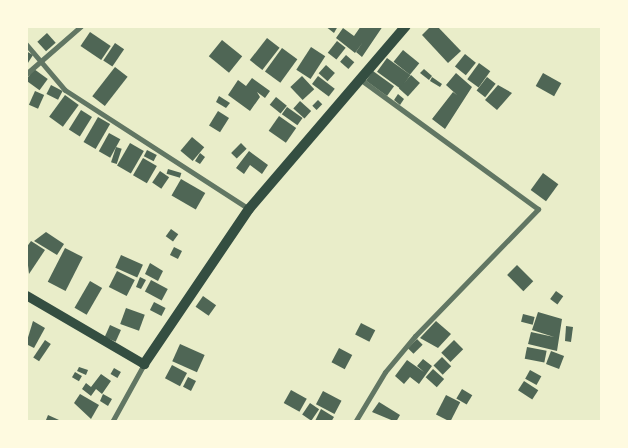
<!DOCTYPE html>
<style>
body{margin:0}
#map{position:relative;width:628px;height:448px;overflow:hidden;background:#e9edc9;font-family:Lora,serif}
div>[style]{position:absolute}
.building>*{inset:0;background:#4f6655;transform-origin:0 0}
.minor>*{height:5px;margin:-2.5px;padding:0 2.5px;transform-origin:2.5px;border-radius:2.5px;background:#617663}
.secondary>*{height:9px;margin:-4.5px;padding:0 4.5px;transform-origin:4.5px;border-radius:4.5px;background:#344e41}
.primary>*{height:10px;margin:-5px;padding:0 5px;transform-origin:5px;border-radius:5px;background:#344e41}
span{translate:-50% -50%;white-space:nowrap;text-align:center;line-height:1.15;-webkit-text-stroke:4.5px #fefae0;paint-order:stroke}
.frame{position:absolute;inset:0;border:28px solid #fefae0;pointer-events:none}
</style>
<div id="map">
<div class="building">
<i style="clip-path:polygon(325px 26px,338px 26px,334px 33px)"></i>
<i style="clip-path:polygon(361px 26px,383px 26px,362px 57px,356px 52px,363px 42px,355px 53px,336px 38px,343px 28px,354px 36px)"></i>
<i style="clip-path:polygon(431px 26px,437px 26px,461px 51px,448px 63px,422px 35px)"></i>
<i style="left:90px;top:32px;width:25px;height:17px;rotate:34deg"></i>
<i style="left:47px;top:33px;width:13px;height:13px;rotate:48deg"></i>
<i style="left:267px;top:38px;width:16px;height:28px;rotate:38deg"></i>
<i style="left:222px;top:40px;width:26px;height:21px;rotate:39deg"></i>
<i style="left:337px;top:41px;width:11px;height:15px;rotate:38deg"></i>
<i style="left:115px;top:43px;width:11px;height:21px;rotate:34deg"></i>
<i style="left:311px;top:47px;width:17px;height:27px;rotate:33deg"></i>
<i style="left:282px;top:48px;width:19px;height:29px;rotate:36deg"></i>
<i style="left:403px;top:50px;width:21px;height:15px;rotate:39deg"></i>
<i style="clip-path:polygon(26px 51px,33px 55px,26px 66px)"></i>
<i style="left:465px;top:54px;width:14px;height:16px;rotate:39deg"></i>
<i style="left:346px;top:55px;width:11px;height:9px;rotate:41deg"></i>
<i style="left:387px;top:58px;width:29px;height:17px;rotate:36deg"></i>
<i style="left:479px;top:63px;width:14px;height:20px;rotate:36deg"></i>
<i style="left:326px;top:65px;width:12px;height:11px;rotate:42deg"></i>
<i style="left:115px;top:67px;width:16px;height:37px;rotate:38deg"></i>
<i style="left:34px;top:69px;width:17px;height:14px;rotate:36deg"></i>
<i style="clip-path:polygon(424px 69px,432px 76px,429px 80px,420px 73px)"></i>
<i style="left:373px;top:71px;width:26px;height:12px;rotate:36deg"></i>
<i style="clip-path:polygon(456px 73px,472px 87px,445px 129px,432px 119px,453px 92px,457px 95px,446px 85px)"></i>
<i style="left:543px;top:73px;width:21px;height:15px;rotate:29deg"></i>
<i style="left:411px;top:75px;width:12px;height:18px;rotate:42deg"></i>
<i style="left:302px;top:76px;width:18px;height:16px;rotate:47deg"></i>
<i style="left:318px;top:76px;width:21px;height:10px;rotate:37deg"></i>
<i style="clip-path:polygon(432px 77px,442px 84px,440px 87px,430px 81px)"></i>
<i style="left:487px;top:77px;width:11px;height:17px;rotate:38deg"></i>
<i style="clip-path:polygon(252px 78px,270px 91px,265px 98px,257px 92px,260px 97px,250px 111px,228px 95px,238px 80px,246px 86px)"></i>
<i style="left:51px;top:85px;width:13px;height:10px;rotate:27deg"></i>
<i style="clip-path:polygon(498px 85px,512px 93px,497px 110px,485px 100px)"></i>
<i style="left:35px;top:91px;width:10px;height:15px;rotate:24deg"></i>
<i style="clip-path:polygon(398px 94px,404px 99px,400px 105px,394px 100px)"></i>
<i style="left:65px;top:95px;width:17px;height:27px;rotate:36deg"></i>
<i style="clip-path:polygon(219px 96px,230px 103px,226px 108px,216px 102px)"></i>
<i style="left:276px;top:97px;width:14px;height:10px;rotate:39deg"></i>
<i style="left:318px;top:100px;width:6px;height:8px;rotate:45deg"></i>
<i style="left:300px;top:101px;width:15px;height:10px;rotate:42deg"></i>
<i style="left:287px;top:107px;width:19px;height:9px;rotate:35deg"></i>
<i style="left:81px;top:110px;width:13px;height:23px;rotate:32deg"></i>
<i style="left:218px;top:111px;width:13px;height:17px;rotate:32deg"></i>
<i style="left:279px;top:116px;width:21px;height:18px;rotate:35deg"></i>
<i style="left:98px;top:117px;width:14px;height:29px;rotate:30deg"></i>
<i style="left:109px;top:133px;width:13px;height:21px;rotate:29deg"></i>
<i style="left:192px;top:137px;width:16px;height:18px;rotate:40deg"></i>
<i style="left:130px;top:143px;width:16px;height:26px;rotate:30deg"></i>
<i style="left:241px;top:143px;width:8px;height:14px;rotate:45deg"></i>
<i style="left:116px;top:147px;width:6px;height:16px;rotate:18deg"></i>
<i style="left:147px;top:150px;width:11px;height:7px;rotate:27deg"></i>
<i style="clip-path:polygon(249px 151px,268px 165px,262px 174px,250px 165px,244px 174px,236px 168px)"></i>
<i style="clip-path:polygon(200px 153px,205px 157px,200px 164px,195px 161px)"></i>
<i style="left:143px;top:158px;width:16px;height:20px;rotate:30deg"></i>
<i style="left:168px;top:169px;width:14px;height:5px;rotate:17deg"></i>
<i style="left:160px;top:171px;width:11px;height:14px;rotate:34deg"></i>
<i style="left:543px;top:173px;width:19px;height:21px;rotate:36deg"></i>
<i style="left:181px;top:179px;width:28px;height:19px;rotate:30deg"></i>
<i style="left:171px;top:229px;width:9px;height:9px;rotate:36deg"></i>
<i style="clip-path:polygon(46px 232px,64px 244px,57px 255px,34px 241px)"></i>
<i style="clip-path:polygon(31px 241px,45px 250px,29px 274px,26px 248px)"></i>
<i style="left:174px;top:247px;width:9px;height:9px;rotate:27deg"></i>
<i style="left:65px;top:248px;width:20px;height:38px;rotate:27deg"></i>
<i style="left:121px;top:255px;width:24px;height:14px;rotate:24deg"></i>
<i style="clip-path:polygon(150px 263px,163px 271px,158px 281px,145px 274px)"></i>
<i style="left:517px;top:265px;width:23px;height:14px;rotate:45deg"></i>
<i style="left:117px;top:271px;width:20px;height:18px;rotate:27deg"></i>
<i style="clip-path:polygon(140px 277px,146px 280px,141px 289px,136px 287px)"></i>
<i style="left:151px;top:280px;width:19px;height:13px;rotate:28deg"></i>
<i style="left:90px;top:281px;width:14px;height:31px;rotate:30deg"></i>
<i style="left:556px;top:291px;width:9px;height:10px;rotate:36deg"></i>
<i style="left:203px;top:296px;width:16px;height:13px;rotate:35deg"></i>
<i style="left:154px;top:302px;width:13px;height:9px;rotate:27deg"></i>
<i style="left:126px;top:308px;width:20px;height:17px;rotate:20deg"></i>
<i style="clip-path:polygon(538px 312px,562px 319px,557px 351px,528px 344px,531px 332px,554px 337px,532px 330px)"></i>
<i style="left:523px;top:314px;width:12px;height:8px;rotate:14deg"></i>
<i style="clip-path:polygon(33px 321px,45px 328px,34px 348px,26px 344px)"></i>
<i style="clip-path:polygon(436px 321px,451px 334px,438px 348px,420px 338px)"></i>
<i style="left:361px;top:323px;width:16px;height:13px;rotate:27deg"></i>
<i style="left:110px;top:325px;width:12px;height:13px;rotate:24deg"></i>
<i style="clip-path:polygon(566px 326px,573px 327px,571px 342px,565px 341px)"></i>
<i style="left:417px;top:339px;width:8px;height:13px;rotate:45deg"></i>
<i style="left:45px;top:340px;width:7px;height:21px;rotate:34deg"></i>
<i style="left:454px;top:340px;width:13px;height:18px;rotate:45deg"></i>
<i style="left:180px;top:344px;width:27px;height:19px;rotate:24deg"></i>
<i style="left:527px;top:347px;width:20px;height:12px;rotate:11deg"></i>
<i style="left:339px;top:348px;width:15px;height:16px;rotate:28deg"></i>
<i style="left:551px;top:351px;width:14px;height:14px;rotate:21deg"></i>
<i style="left:442px;top:357px;width:13px;height:12px;rotate:45deg"></i>
<i style="clip-path:polygon(423px 359px,432px 366px,419px 384px,410px 377px,404px 384px,395px 376px,407px 360px,424px 372px,417px 366px)"></i>
<i style="left:172px;top:365px;width:17px;height:15px;rotate:28deg"></i>
<i style="clip-path:polygon(79px 367px,88px 370px,86px 375px,77px 371px)"></i>
<i style="left:114px;top:368px;width:8px;height:7px;rotate:30deg"></i>
<i style="left:433px;top:369px;width:15px;height:11px;rotate:42deg"></i>
<i style="left:530px;top:370px;width:13px;height:10px;rotate:29deg"></i>
<i style="left:75px;top:372px;width:8px;height:6px;rotate:30deg"></i>
<i style="clip-path:polygon(101px 374px,111px 381px,102px 394px,96px 389px,91px 396px,82px 389px,86px 383px,91px 387px)"></i>
<i style="left:188px;top:377px;width:9px;height:11px;rotate:27deg"></i>
<i style="left:524px;top:381px;width:17px;height:11px;rotate:33deg"></i>
<i style="left:462px;top:389px;width:12px;height:11px;rotate:31deg"></i>
<i style="left:291px;top:390px;width:18px;height:15px;rotate:29deg"></i>
<i style="left:323px;top:391px;width:21px;height:15px;rotate:28deg"></i>
<i style="clip-path:polygon(80px 394px,99px 405px,91px 419px,74px 403px)"></i>
<i style="clip-path:polygon(103px 394px,112px 399px,108px 406px,100px 401px)"></i>
<i style="left:446px;top:395px;width:16px;height:22px;rotate:27deg"></i>
<i style="clip-path:polygon(379px 402px,400px 415px,396px 422px,372px 412px)"></i>
<i style="left:310px;top:403px;width:11px;height:14px;rotate:34deg"></i>
<i style="clip-path:polygon(321px 409px,334px 417px,331px 422px,315px 421px)"></i>
<i style="clip-path:polygon(48px 415px,59px 420px,58px 422px,46px 420px)"></i>
</div>
<div class="minor">
<i style="left:26px;top:44px;width:60px;rotate:49.7deg"></i>
<i style="left:65px;top:90px;width:219px;rotate:32.9deg"></i>
<i style="left:26px;top:74px;width:73px;rotate:-41.1deg"></i>
<i style="left:112px;top:422px;width:66px;rotate:-61.1deg"></i>
<i style="left:355px;top:422px;width:58px;rotate:-59deg"></i>
<i style="left:385px;top:372px;width:47px;rotate:-50.2deg"></i>
<i style="left:415px;top:336px;width:177px;rotate:-45.9deg"></i>
<i style="left:538px;top:209px;width:220px;rotate:-143.9deg"></i>
</div>
<div class="secondary">
<i style="left:26px;top:295px;width:137px;rotate:30.3deg"></i>
</div>
<div class="primary">
<i style="left:144px;top:364px;width:187px;rotate:-55.9deg"></i>
<i style="left:249px;top:209px;width:241px;rotate:-49.4deg"></i>
</div>
<div class="frame"></div>
</div>
